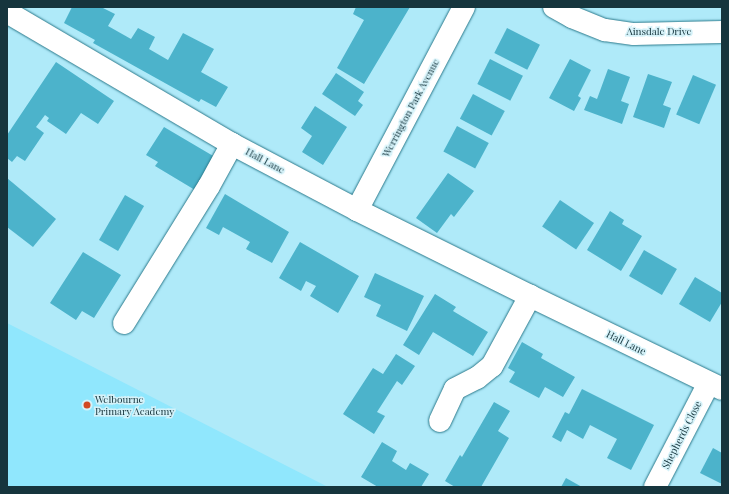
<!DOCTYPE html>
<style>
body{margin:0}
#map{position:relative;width:729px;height:494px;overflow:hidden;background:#afeaf9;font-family:"Playfair Display",serif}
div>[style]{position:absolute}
.built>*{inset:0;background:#90e7fd}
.building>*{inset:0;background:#4cb3cb;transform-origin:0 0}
.roads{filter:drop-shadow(0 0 1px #2b798b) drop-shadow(0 0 1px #2b798b)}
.minor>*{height:22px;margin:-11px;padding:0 11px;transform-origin:11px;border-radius:11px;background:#fff}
.dots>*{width:11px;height:11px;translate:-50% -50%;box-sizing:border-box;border:2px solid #d5f2f9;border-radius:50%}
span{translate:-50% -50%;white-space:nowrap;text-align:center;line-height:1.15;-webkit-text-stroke:3px #d5f2f9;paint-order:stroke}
.street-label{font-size:10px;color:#16353d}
.poi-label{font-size:10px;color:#16353d}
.left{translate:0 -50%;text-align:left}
.frame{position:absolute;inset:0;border:8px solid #16353d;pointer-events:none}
</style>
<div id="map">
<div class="built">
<i style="clip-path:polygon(7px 323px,328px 487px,7px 487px)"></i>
</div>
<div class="building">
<i style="clip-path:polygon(72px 7px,101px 7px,115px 14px,108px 26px,131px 39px,138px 28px,155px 37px,149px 49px,168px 60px,183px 33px,214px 49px,201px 72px,228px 87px,216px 107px,201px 99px,199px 102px,93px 43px,95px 40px,64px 23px)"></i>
<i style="clip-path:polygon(356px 7px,410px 7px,364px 84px,337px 68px,364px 20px,353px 14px)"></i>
<i style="left:507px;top:28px;width:37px;height:28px;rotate:27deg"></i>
<i style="left:490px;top:59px;width:37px;height:28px;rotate:27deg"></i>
<i style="clip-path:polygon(570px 59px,591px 70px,578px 96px,581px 98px,574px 111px,549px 98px)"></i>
<i style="clip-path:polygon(56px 62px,114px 101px,98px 124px,81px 113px,66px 134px,47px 121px,49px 118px,45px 115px,36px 127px,44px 133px,25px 161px,17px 156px,12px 162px,7px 158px,7px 135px)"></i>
<i style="clip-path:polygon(608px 69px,630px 77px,621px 101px,629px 104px,622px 124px,584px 110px,590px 96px,597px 99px)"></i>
<i style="clip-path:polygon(336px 73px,364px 92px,358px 101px,363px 105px,355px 116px,322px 94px)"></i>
<i style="clip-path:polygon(648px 74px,672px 82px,663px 105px,671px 108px,664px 128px,633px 117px)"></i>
<i style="left:693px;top:75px;width:25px;height:43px;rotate:23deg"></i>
<i style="left:473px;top:94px;width:36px;height:28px;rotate:28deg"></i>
<i style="clip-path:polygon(315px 106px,347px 127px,323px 165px,302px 152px,312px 136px,301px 128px)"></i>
<i style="left:457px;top:126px;width:36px;height:29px;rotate:28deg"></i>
<i style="clip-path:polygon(164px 127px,220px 160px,200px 193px,155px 166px,158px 162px,146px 155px)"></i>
<i style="clip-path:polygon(448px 173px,474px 191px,454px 217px,451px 214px,437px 233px,416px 218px)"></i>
<i style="clip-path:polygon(7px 178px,56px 219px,33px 247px,7px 227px)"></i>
<i style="clip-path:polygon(225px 194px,289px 232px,272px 263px,246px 249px,250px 242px,223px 227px,219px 235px,206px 228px)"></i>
<i style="left:125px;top:195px;width:22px;height:52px;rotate:30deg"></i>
<i style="left:560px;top:200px;width:41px;height:32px;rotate:34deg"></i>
<i style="clip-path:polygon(610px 211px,624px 220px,622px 224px,642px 236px,621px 271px,587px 250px)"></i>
<i style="clip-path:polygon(300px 242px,359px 276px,338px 313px,310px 296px,316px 286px,306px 281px,301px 291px,279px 278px)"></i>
<i style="left:644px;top:250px;width:38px;height:30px;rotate:30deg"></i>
<i style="clip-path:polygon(83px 252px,121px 275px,94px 318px,82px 311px,76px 320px,50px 303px)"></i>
<i style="clip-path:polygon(375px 273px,424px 296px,407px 331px,376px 316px,381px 305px,364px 297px)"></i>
<i style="clip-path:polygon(695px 277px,722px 293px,722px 302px,710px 322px,679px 304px)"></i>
<i style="clip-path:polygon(435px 294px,456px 307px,453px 311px,488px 332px,473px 356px,433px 332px,419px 355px,403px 345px)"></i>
<i style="clip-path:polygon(522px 342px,543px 354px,541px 358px,575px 377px,563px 397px,545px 387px,539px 398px,509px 382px,515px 372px,508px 368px)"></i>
<i style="clip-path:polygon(396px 354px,415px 366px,402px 385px,397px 381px,377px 412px,385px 416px,374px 434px,343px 414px,373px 368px,383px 374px)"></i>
<i style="clip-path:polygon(582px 389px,654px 425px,631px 470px,607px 458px,617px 439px,590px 425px,583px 439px,567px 430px,561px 442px,552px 437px,565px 412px,569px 414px)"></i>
<i style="clip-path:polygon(494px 402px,510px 411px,498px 431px,509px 438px,481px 487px,455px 487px,445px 481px,460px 455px,462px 457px)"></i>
<i style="clip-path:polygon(382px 442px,397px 451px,392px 461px,406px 470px,410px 463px,429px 474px,421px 487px,378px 487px,361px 477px)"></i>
<i style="clip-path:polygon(713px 448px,722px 453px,722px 484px,700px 473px)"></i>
<i style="clip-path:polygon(566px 478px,582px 487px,561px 487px)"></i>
</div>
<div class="roads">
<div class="minor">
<i style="left:554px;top:7px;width:21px;rotate:29deg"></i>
<i style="left:572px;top:17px;width:35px;rotate:22deg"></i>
<i style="left:605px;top:30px;width:29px;rotate:8deg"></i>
<i style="left:634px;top:34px;width:88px;rotate:-1.3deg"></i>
<i style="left:7px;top:12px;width:261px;rotate:30.4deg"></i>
<i style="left:232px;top:144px;width:141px;rotate:27.8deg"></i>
<i style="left:357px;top:210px;width:193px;rotate:26.4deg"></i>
<i style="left:530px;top:296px;width:213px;rotate:25.8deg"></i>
<i style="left:357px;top:210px;width:229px;rotate:-62.2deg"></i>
<i style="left:124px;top:323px;width:161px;rotate:-58.2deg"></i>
<i style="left:209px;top:186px;width:48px;rotate:-61.3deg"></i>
<i style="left:440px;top:421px;width:35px;rotate:-65deg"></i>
<i style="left:455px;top:389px;width:25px;rotate:-27deg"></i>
<i style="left:477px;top:378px;width:19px;rotate:-39deg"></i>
<i style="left:492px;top:366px;width:80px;rotate:-61.5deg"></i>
<i style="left:655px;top:487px;width:117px;rotate:-62.6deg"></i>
</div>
</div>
<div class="dots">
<i style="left:87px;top:405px;background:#d24922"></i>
</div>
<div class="street-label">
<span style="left:659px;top:32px">Ainsdale Drive</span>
<span style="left:411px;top:108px;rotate:-62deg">Werrington Park Avenue</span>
<span style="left:265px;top:161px;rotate:28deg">Hall Lane</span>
<span style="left:626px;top:343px;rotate:26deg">Hall Lane</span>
<span style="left:682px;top:435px;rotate:-63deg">Shepherds Close</span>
</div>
<div class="poi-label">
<span class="left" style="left:95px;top:405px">Welbourne<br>Primary Academy</span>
</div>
<div class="frame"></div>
</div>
